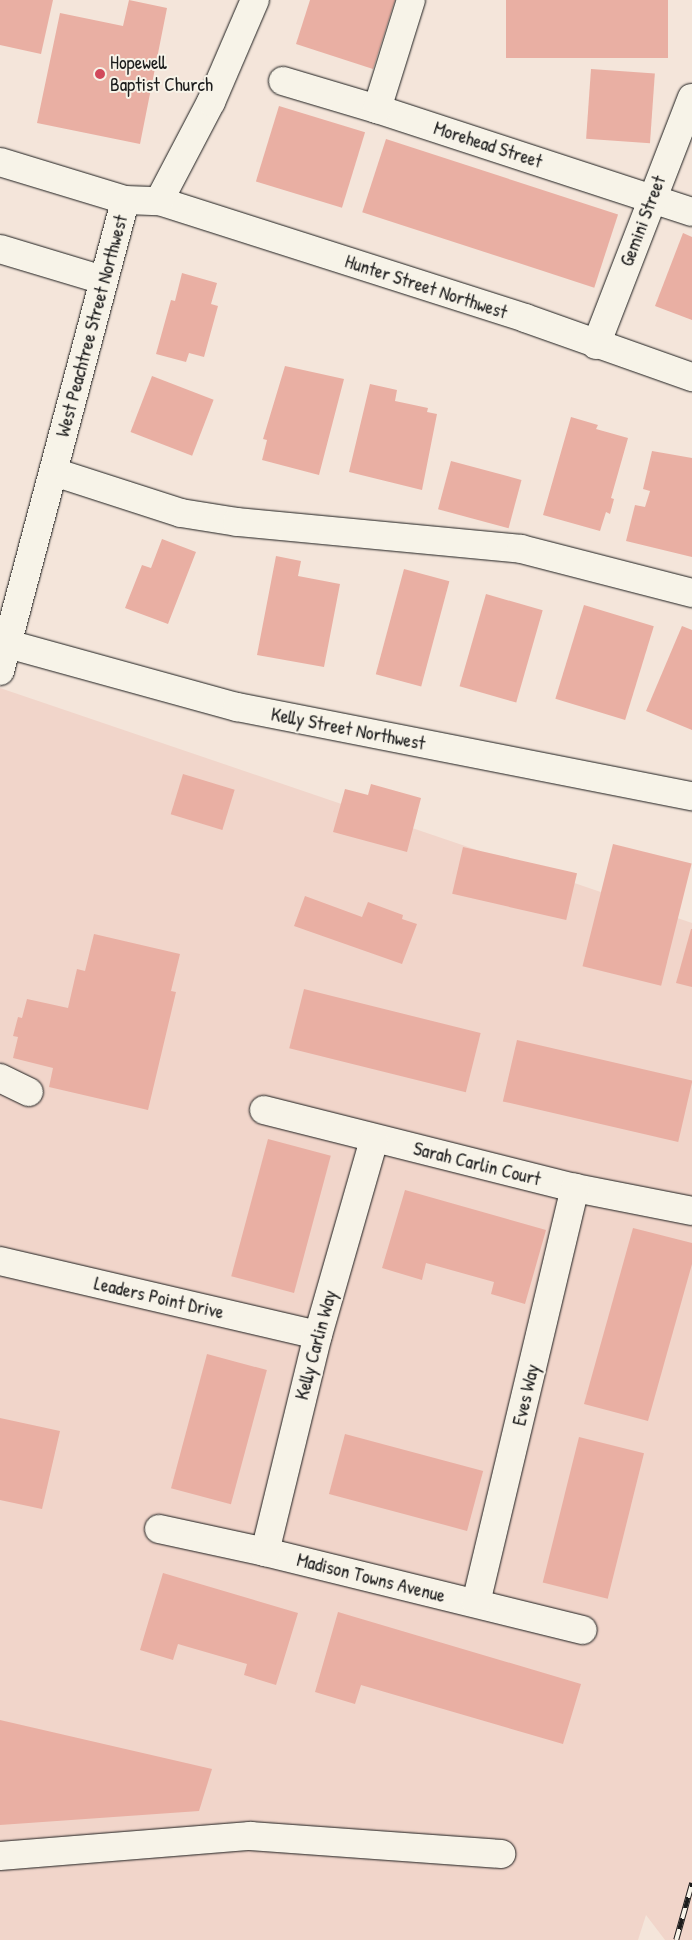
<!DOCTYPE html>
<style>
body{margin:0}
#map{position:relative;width:692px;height:1940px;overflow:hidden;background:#f4e5da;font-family:"Patrick Hand",sans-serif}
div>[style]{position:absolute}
.built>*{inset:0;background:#f1d5ca}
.building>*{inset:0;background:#e9afa3;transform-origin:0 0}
.roads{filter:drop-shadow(0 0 1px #1c1c1c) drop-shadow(0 0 1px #1c1c1c)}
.minor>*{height:28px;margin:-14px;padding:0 14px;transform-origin:14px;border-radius:14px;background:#f7f3e8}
.rail>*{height:5.5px;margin-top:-2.75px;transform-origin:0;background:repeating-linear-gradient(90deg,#f7f3e8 0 11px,#1c1c1c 0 22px);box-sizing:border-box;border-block:1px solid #1c1c1c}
.dots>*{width:14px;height:14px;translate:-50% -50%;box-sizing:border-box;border:2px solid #f7f3e8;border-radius:50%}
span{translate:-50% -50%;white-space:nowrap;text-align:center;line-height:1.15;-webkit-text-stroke:4px #f7f3e8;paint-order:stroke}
.poi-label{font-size:19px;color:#1c1c1c}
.left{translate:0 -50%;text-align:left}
.street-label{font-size:19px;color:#1c1c1c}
</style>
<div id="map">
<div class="built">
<i style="clip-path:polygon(0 688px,692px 923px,692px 1940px,665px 1940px,646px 1915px,638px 1940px,0 1940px)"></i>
</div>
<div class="building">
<i style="clip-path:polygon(0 0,53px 0,41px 54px,0 45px)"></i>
<i style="clip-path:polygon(129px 0,167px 8px,140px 144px,37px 123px,60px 13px,123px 26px)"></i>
<i style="clip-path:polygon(310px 0,395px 0,373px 69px,296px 44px)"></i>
<i style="left:506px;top:0;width:162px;height:58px"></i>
<i style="left:591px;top:69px;width:64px;height:70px;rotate:4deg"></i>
<i style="left:279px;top:106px;width:90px;height:79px;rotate:17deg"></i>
<i style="left:386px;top:139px;width:244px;height:77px;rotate:18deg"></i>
<i style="clip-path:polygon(683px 233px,692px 237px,692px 320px,655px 306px)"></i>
<i style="clip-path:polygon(182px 273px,217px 283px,211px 304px,218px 306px,204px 357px,189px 353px,186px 362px,156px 354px,171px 300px,175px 301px)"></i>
<i style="clip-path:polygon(285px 366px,344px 379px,319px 475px,262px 460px,267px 440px,263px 439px)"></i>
<i style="left:152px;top:376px;width:66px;height:60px;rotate:21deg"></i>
<i style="clip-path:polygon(370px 384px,397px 390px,395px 401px,428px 408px,427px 412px,437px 414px,422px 490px,349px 472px)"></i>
<i style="clip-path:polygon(571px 417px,598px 425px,596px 429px,628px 438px,611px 498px,614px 499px,610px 514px,606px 512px,600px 531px,543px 515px)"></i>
<i style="clip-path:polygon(652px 451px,692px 458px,692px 557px,626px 541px,635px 505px,645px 507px,650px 491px,643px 489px)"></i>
<i style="left:451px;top:461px;width:73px;height:50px;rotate:15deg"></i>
<i style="clip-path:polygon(162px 539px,196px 552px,168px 624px,125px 608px,142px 565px,151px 568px)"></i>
<i style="clip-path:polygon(276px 556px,301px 561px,298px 576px,340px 584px,324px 667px,257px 655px)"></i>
<i style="left:404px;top:569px;width:47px;height:109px;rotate:15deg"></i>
<i style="left:486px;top:594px;width:59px;height:96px;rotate:16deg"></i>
<i style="left:584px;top:605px;width:73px;height:98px;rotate:17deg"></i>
<i style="clip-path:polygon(682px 626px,692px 630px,692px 730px,646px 711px)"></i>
<i style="left:183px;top:774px;width:54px;height:42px;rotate:17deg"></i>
<i style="clip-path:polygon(371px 784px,421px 798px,407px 852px,333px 832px,345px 789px,368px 795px)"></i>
<i style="left:613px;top:844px;width:81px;height:126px;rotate:14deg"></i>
<i style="left:463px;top:847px;width:117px;height:48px;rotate:13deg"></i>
<i style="clip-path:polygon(305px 896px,362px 917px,368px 902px,403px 915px,402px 919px,417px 924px,402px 964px,294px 926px)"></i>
<i style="clip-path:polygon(691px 929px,692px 929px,692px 987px,676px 983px)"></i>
<i style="clip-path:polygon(94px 934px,180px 954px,171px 991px,176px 992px,148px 1110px,49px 1087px,53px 1068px,13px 1058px,18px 1037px,13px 1036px,18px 1017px,22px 1018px,27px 999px,68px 1008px,77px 969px,85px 971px)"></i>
<i style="left:304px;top:989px;width:182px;height:61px;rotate:14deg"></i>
<i style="left:517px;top:1040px;width:180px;height:63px;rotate:13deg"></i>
<i style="left:268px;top:1139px;width:65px;height:142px;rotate:15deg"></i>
<i style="clip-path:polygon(405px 1190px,546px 1230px,525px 1304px,491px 1294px,494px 1282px,426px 1263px,422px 1280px,382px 1268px)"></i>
<i style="clip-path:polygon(633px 1228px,692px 1243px,692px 1264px,648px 1421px,584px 1404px)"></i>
<i style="left:207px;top:1354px;width:62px;height:139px;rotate:15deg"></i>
<i style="clip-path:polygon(0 1418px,60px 1431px,42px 1509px,0 1500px)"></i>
<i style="left:345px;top:1434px;width:143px;height:62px;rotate:15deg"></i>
<i style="left:579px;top:1437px;width:67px;height:150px;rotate:14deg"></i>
<i style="clip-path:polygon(163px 1573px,298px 1613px,276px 1685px,244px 1675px,247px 1664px,178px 1644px,173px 1660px,140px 1650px)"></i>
<i style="clip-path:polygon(338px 1612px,581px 1684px,563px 1744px,361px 1685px,355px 1704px,315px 1692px)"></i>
<i style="clip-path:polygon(0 1720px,212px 1769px,199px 1811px,0 1825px)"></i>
</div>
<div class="roads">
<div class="minor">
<i style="left:283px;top:81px;width:98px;rotate:16.6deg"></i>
<i style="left:377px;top:109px;width:331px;rotate:18.1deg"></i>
<i style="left:377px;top:109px;width:114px;rotate:-72.7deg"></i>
<i style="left:0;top:162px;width:131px;rotate:16.9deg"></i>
<i style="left:159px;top:201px;width:384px;rotate:17.7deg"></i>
<i style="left:525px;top:318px;width:177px;rotate:19.5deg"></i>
<i style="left:0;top:249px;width:108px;rotate:16.8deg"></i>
<i style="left:596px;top:345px;width:265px;rotate:-68.8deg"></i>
<i style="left:54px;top:472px;width:133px;rotate:17.9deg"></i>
<i style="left:181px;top:513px;width:57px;rotate:9.1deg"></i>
<i style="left:237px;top:522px;width:285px;rotate:5.4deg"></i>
<i style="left:521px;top:549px;width:177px;rotate:14.4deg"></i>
<i style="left:8px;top:644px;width:238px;rotate:15.4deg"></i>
<i style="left:237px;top:707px;width:464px;rotate:11.1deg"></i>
<i style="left:0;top:671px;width:487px;rotate:-75.1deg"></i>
<i style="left:125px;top:200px;width:34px;rotate:2deg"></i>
<i style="left:159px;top:201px;width:112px;rotate:-62.3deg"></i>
<i style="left:211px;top:102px;width:111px;rotate:-66.7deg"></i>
<i style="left:0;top:1078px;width:32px;rotate:26deg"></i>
<i style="left:264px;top:1110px;width:321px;rotate:14.1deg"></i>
<i style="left:575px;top:1188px;width:119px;rotate:11.1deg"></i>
<i style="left:0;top:1261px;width:326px;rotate:13.1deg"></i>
<i style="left:159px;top:1529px;width:108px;rotate:12.2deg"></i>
<i style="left:265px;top:1552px;width:327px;rotate:13.8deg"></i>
<i style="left:265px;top:1552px;width:223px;rotate:-76.3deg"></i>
<i style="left:318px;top:1335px;width:203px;rotate:-74deg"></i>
<i style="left:476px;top:1603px;width:427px;rotate:-76.6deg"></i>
<i style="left:0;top:1856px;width:251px;rotate:-4.6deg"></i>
<i style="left:250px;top:1836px;width:252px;rotate:4.1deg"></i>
</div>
</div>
<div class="rail">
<i style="left:676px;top:1940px;width:59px;rotate:-74.3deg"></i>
</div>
<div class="dots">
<i style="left:100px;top:74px;background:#d1495b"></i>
</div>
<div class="poi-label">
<span class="left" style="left:110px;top:74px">Hopewell<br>Baptist Church</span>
</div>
<div class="street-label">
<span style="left:488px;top:145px;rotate:18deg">Morehead Street</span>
<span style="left:643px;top:221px;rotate:-69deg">Gemini Street</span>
<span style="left:426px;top:287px;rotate:18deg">Hunter Street Northwest</span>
<span style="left:92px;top:326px;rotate:-75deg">West Peachtree Street Northwest</span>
<span style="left:348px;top:729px;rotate:11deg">Kelly Street Northwest</span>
<span style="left:477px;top:1164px;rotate:14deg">Sarah Carlin Court</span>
<span style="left:159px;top:1298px;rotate:13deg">Leaders Point Drive</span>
<span style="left:316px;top:1345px;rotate:-75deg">Kelly Carlin Way</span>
<span style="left:526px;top:1395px;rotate:-77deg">Eves Way</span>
<span style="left:371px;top:1578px;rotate:14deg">Madison Towns Avenue</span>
</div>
</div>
